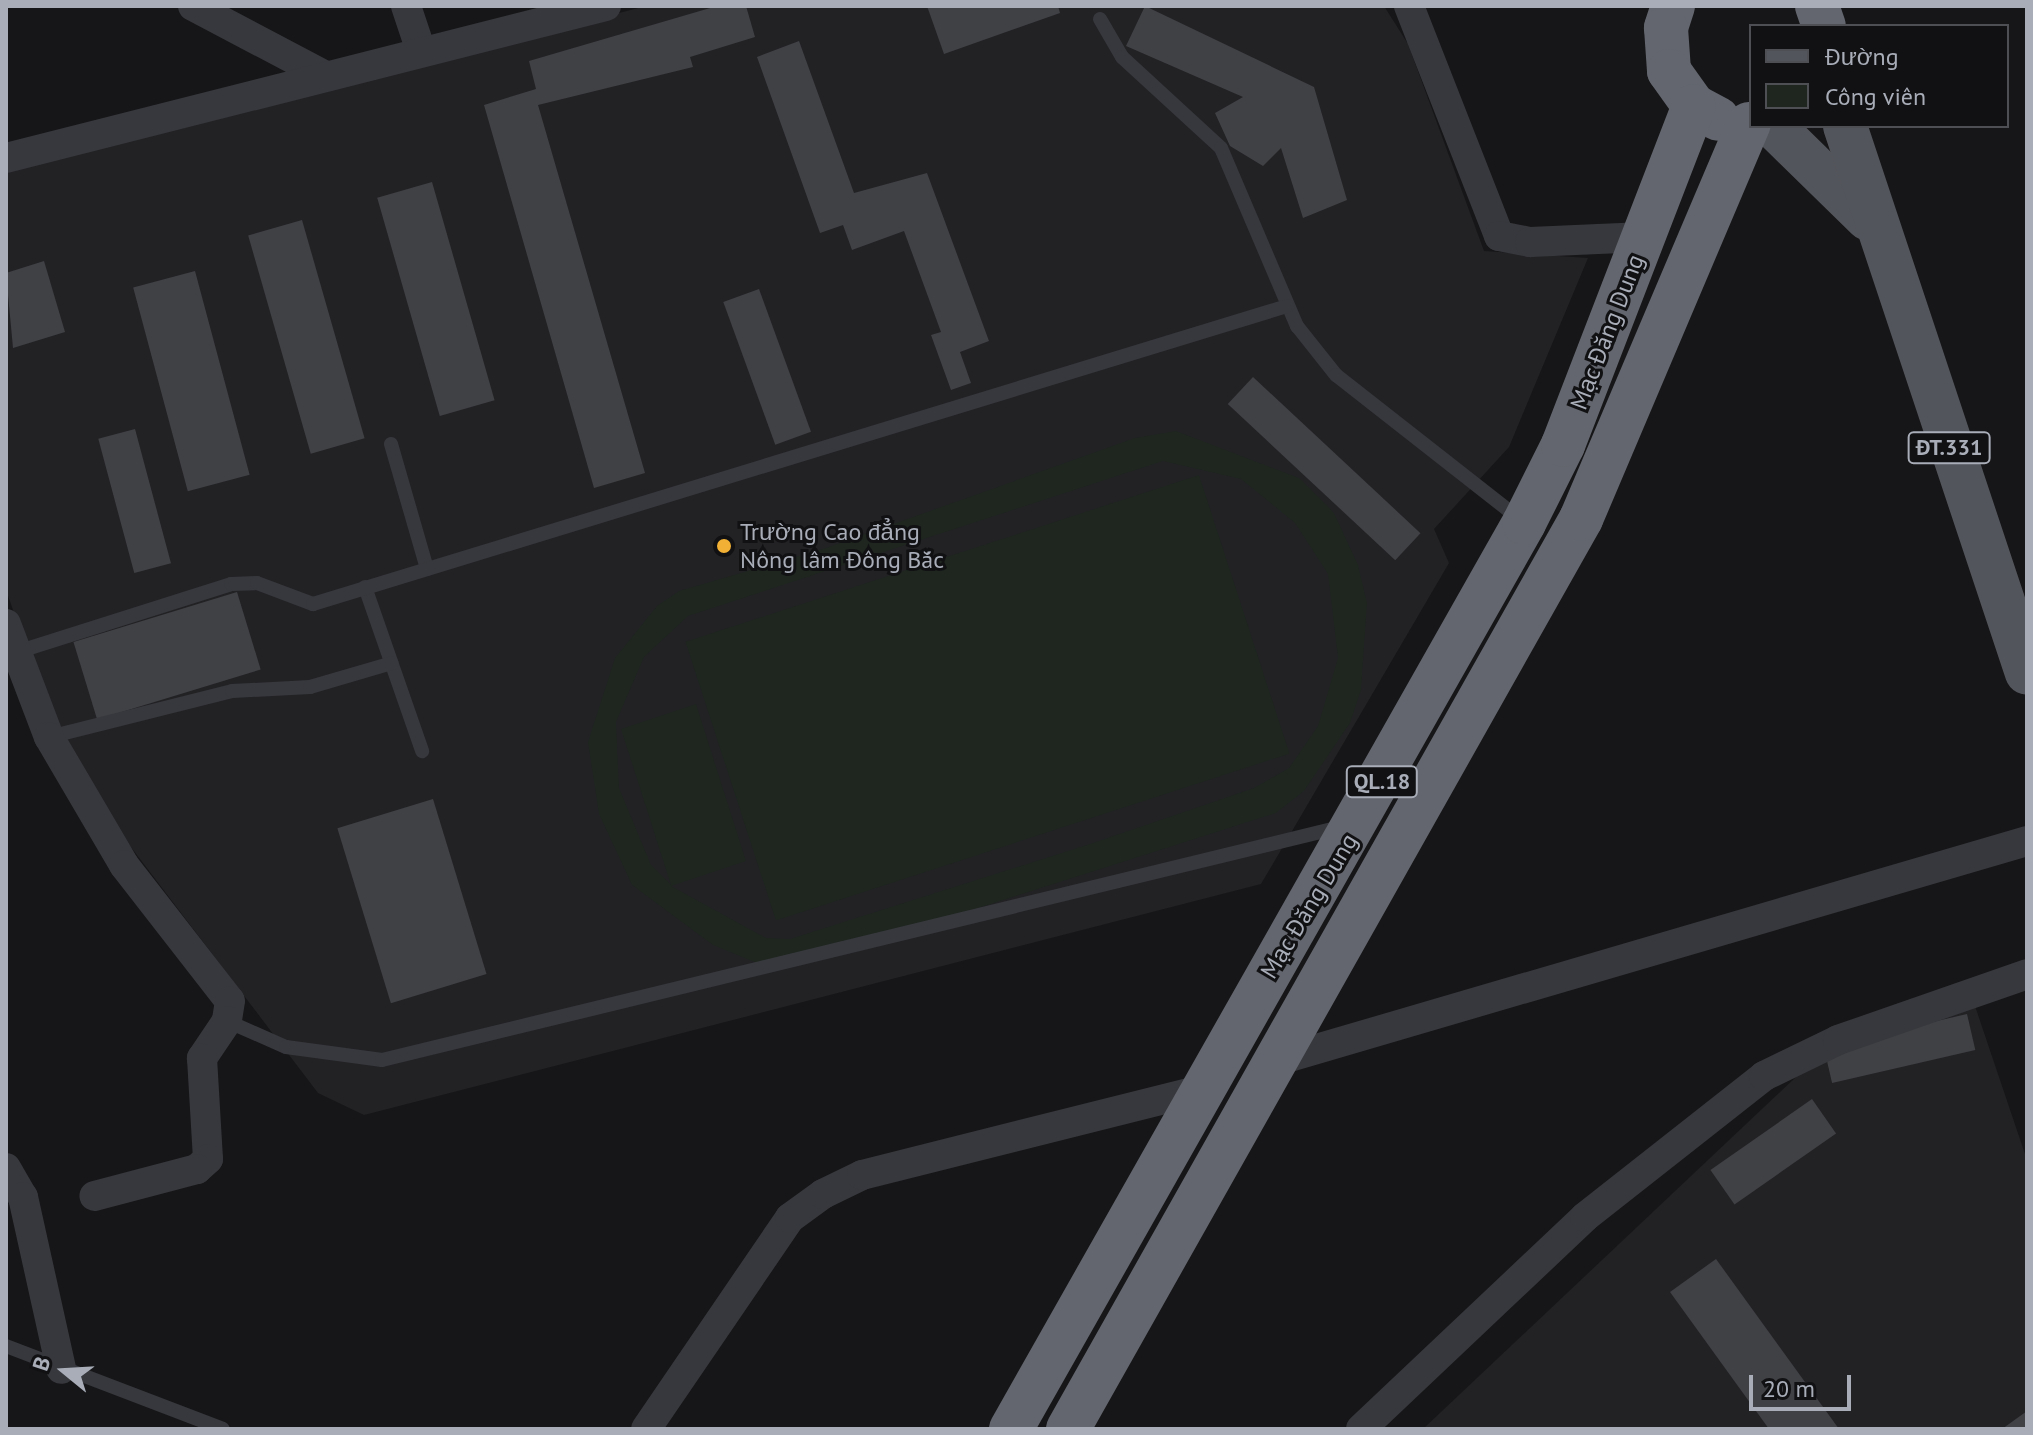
<!DOCTYPE html>
<meta charset="utf-8">
<style>
body{margin:0}
#map{position:relative;width:2033px;height:1435px;overflow:hidden;background:#161618;font-family:"PT Sans",sans-serif}
div>[style]{position:absolute}
.built>*{inset:0;background:#222225}
.green>*{inset:0;background:#1e261f;transform-origin:0 0}
.building>*{inset:0;background:#404145;transform-origin:0 0}
.lane>*{height:14px;margin:-7px;padding:0 7px;transform-origin:7px;border-radius:7px;background:#37383d}
.street>*{height:30px;margin:-15px;padding:0 15px;transform-origin:15px;border-radius:15px;background:#37383d}
.primary>*{height:44px;margin:-22px;padding:0 22px;transform-origin:22px;border-radius:22px;background:#53555c}
.highway>*{height:44px;margin:-22px;padding:0 22px;transform-origin:22px;border-radius:22px;background:#63666e}
.dots>*{width:22px;height:22px;translate:-50% -50%;box-sizing:border-box;border:4px solid #111113;border-radius:50%}
span{translate:-50% -50%;white-space:nowrap;text-align:center;line-height:1.15;-webkit-text-stroke:6px #111113;paint-order:stroke}
.shield-label span{padding:2px 6px;background:#111113;border:2px solid;border-radius:6px;-webkit-text-stroke-width:0}
.shield-label{font-size:22px;color:#a8adb8;font-weight:700}
.street-label{font-size:24px;color:#a8adb8}
.poi-label{font-size:24px;color:#a8adb8}
.left{translate:0 -50%;text-align:left}
.frame{position:absolute;inset:0;border:8px solid #a8adb8;pointer-events:none}
.legend{position:absolute;left:1749px;top:24px;width:260px;height:104px;box-sizing:border-box;background:#111113;border:2px solid #4d4f55;margin:0;padding:10px 14px;list-style:none;font-size:24px;color:#a8adb8}
.legend li{display:flex;align-items:center;gap:16px;height:40px}
.legend b{width:40px;border:2px solid #4d4f55}
.north{position:absolute;left:24px;top:1331px;width:80px;height:80px;-webkit-text-stroke:6px #111113;paint-order:stroke;rotate:288deg;font-size:22px;font-weight:700;line-height:32px;text-align:center;color:#a8adb8}
.north::after{content:'';display:block;margin:auto;width:28px;height:36px;background:#a8adb8;clip-path:polygon(50% 0,100% 100%,50% 72%,0 100%)}
.scale{position:absolute;left:1749px;top:1375px;width:102px;height:36px;box-sizing:border-box;border:4px solid #a8adb8;border-top:0;padding-left:10px;font-size:24px;line-height:28px;white-space:nowrap;color:#a8adb8;-webkit-text-stroke:6px #111113;paint-order:stroke}
</style>
<div id="map">
<div class="built">
<i style="clip-path:polygon(646px 6px,1384px 6px,1408px 44px,1484px 251px,1588px 258px,1509px 447px,1434px 529px,1449px 563px,1261px 884px,364px 1115px,318px 1093px,121px 834px,73px 756px,29px 656px,6px 590px,6px 172px)"></i>
<i style="clip-path:polygon(1974px 1003px,2027px 1160px,2027px 1429px,1423px 1429px,1814px 1060px)"></i>
</div>
<div class="green">
<i style="clip-path:polygon(evenodd,1176px 431px,1299px 478px,1334px 513px,1358px 565px,1367px 603px,1361px 690px,1350px 723px,1304px 791px,1276px 813px,815px 960px,757px 963px,713px 945px,632px 885px,599px 814px,588px 742px,615px 658px,657px 606px,679px 591px,826px 548px,1135px 438px,1176px 431px,1163px 461px,1241px 479px,1295px 523px,1328px 574px,1338px 658px,1318px 726px,1289px 768px,1254px 788px,1090px 844px,790px 939px,766px 938px,671px 886px,746px 861px,696px 704px,621px 729px,671px 885px,651px 865px,619px 788px,616px 722px,644px 657px,688px 616px,1163px 461px)"></i>
<i style="left:1199px;top:475px;width:293px;height:540px;rotate:72deg"></i>
</div>
<div class="building">
<i style="clip-path:polygon(717px 6px,746px 6px,755px 37px,690px 57px,693px 67px,538px 105px,645px 473px,594px 488px,484px 105px,536px 89px,529px 61px)"></i>
<i style="clip-path:polygon(927px 6px,1058px 6px,1060px 13px,944px 54px)"></i>
<i style="clip-path:polygon(1145px 6px,1314px 87px,1347px 200px,1303px 218px,1281px 148px,1263px 166px,1230px 146px,1215px 113px,1243px 97px,1126px 46px)"></i>
<i style="clip-path:polygon(799px 41px,854px 193px,927px 173px,989px 341px,960px 352px,971px 383px,951px 390px,931px 335px,941px 332px,904px 231px,852px 250px,843px 225px,820px 233px,757px 57px)"></i>
<i style="left:432px;top:182px;width:227px;height:57px;rotate:74deg"></i>
<i style="left:302px;top:220px;width:227px;height:56px;rotate:74deg"></i>
<i style="clip-path:polygon(44px 261px,65px 332px,13px 348px,6px 273px)"></i>
<i style="left:195px;top:271px;width:211px;height:64px;rotate:75deg"></i>
<i style="left:759px;top:289px;width:152px;height:38px;rotate:70deg"></i>
<i style="left:1253px;top:377px;width:229px;height:37px;rotate:43deg"></i>
<i style="left:135px;top:429px;width:139px;height:38px;rotate:75deg"></i>
<i style="left:237px;top:592px;width:81px;height:171px;rotate:73deg"></i>
<i style="left:433px;top:799px;width:183px;height:100px;rotate:73deg"></i>
<i style="left:1967px;top:1014px;width:37px;height:147px;rotate:77deg"></i>
<i style="left:1812px;top:1099px;width:42px;height:124px;rotate:55deg"></i>
<i style="clip-path:polygon(1716px 1259px,1839px 1429px,1769px 1429px,1670px 1292px)"></i>
<i style="clip-path:polygon(2027px 1411px,2027px 1429px,2002px 1429px)"></i>
</div>
<div class="lane">
<i style="left:1100px;top:19px;width:44px;rotate:59.9deg"></i>
<i style="left:1122px;top:57px;width:134px;rotate:42.6deg"></i>
<i style="left:1221px;top:148px;width:194px;rotate:66.9deg"></i>
<i style="left:1297px;top:326px;width:63px;rotate:51.5deg"></i>
<i style="left:1336px;top:375px;width:235px;rotate:38.1deg"></i>
<i style="left:391px;top:444px;width:130px;rotate:73.9deg"></i>
<i style="left:365px;top:587px;width:174px;rotate:70.8deg"></i>
<i style="left:17px;top:652px;width:225px;rotate:-17.6deg"></i>
<i style="left:231px;top:584px;width:26px;rotate:-2deg"></i>
<i style="left:257px;top:583px;width:60px;rotate:20.6deg"></i>
<i style="left:313px;top:604px;width:1019px;rotate:-17.01deg"></i>
<i style="left:49px;top:737px;width:189px;rotate:-14.1deg"></i>
<i style="left:232px;top:691px;width:78px;rotate:-2.9deg"></i>
<i style="left:310px;top:687px;width:85px;rotate:-16.3deg"></i>
<i style="left:227px;top:1021px;width:64px;rotate:23.8deg"></i>
<i style="left:286px;top:1047px;width:97px;rotate:7.7deg"></i>
<i style="left:382px;top:1060px;width:987px;rotate:-13.66deg"></i>
<i style="left:6px;top:1346px;width:232px;rotate:20.9deg"></i>
</div>
<div class="street">
<i style="left:193px;top:6px;width:150px;rotate:27.8deg"></i>
<i style="left:406px;top:6px;width:47px;rotate:71.6deg"></i>
<i style="left:1409px;top:6px;width:247px;rotate:68.6deg"></i>
<i style="left:1499px;top:236px;width:32px;rotate:11deg"></i>
<i style="left:1530px;top:242px;width:114px;rotate:-2.5deg"></i>
<i style="left:6px;top:158px;width:619px;rotate:-14.22deg"></i>
<i style="left:6px;top:624px;width:121px;rotate:69.2deg"></i>
<i style="left:49px;top:737px;width:148px;rotate:59.6deg"></i>
<i style="left:124px;top:865px;width:172px;rotate:52.1deg"></i>
<i style="left:230px;top:1001px;width:20px;rotate:99deg"></i>
<i style="left:227px;top:1021px;width:45px;rotate:124deg"></i>
<i style="left:202px;top:1058px;width:101px;rotate:86.6deg"></i>
<i style="left:208px;top:1159px;width:15px;rotate:138deg"></i>
<i style="left:197px;top:1169px;width:106px;rotate:165.3deg"></i>
<i style="left:1279px;top:1060px;width:779px;rotate:-16.32deg"></i>
<i style="left:6px;top:1168px;width:34px;rotate:60deg"></i>
<i style="left:23px;top:1197px;width:176px;rotate:77.5deg"></i>
<i style="left:646px;top:1429px;width:255px;rotate:-55.7deg"></i>
<i style="left:790px;top:1218px;width:41px;rotate:-36deg"></i>
<i style="left:823px;top:1194px;width:43px;rotate:-26deg"></i>
<i style="left:862px;top:1175px;width:349px;rotate:-14.1deg"></i>
<i style="left:1361px;top:1429px;width:308px;rotate:-43.4deg"></i>
<i style="left:1585px;top:1217px;width:228px;rotate:-38.2deg"></i>
<i style="left:1764px;top:1076px;width:82px;rotate:-25.9deg"></i>
<i style="left:1838px;top:1040px;width:200px;rotate:-19.2deg"></i>
</div>
<div class="primary">
<i style="left:1773px;top:126px;width:132px;rotate:44.4deg"></i>
<i style="left:1845px;top:126px;width:576px;rotate:71.6deg"></i>
</div>
<div class="highway">
<i style="left:1673px;top:6px;width:23px;rotate:108deg"></i>
<i style="left:1666px;top:28px;width:43px;rotate:86deg"></i>
<i style="left:1669px;top:71px;width:43px;rotate:54.5deg"></i>
<i style="left:1694px;top:106px;width:27px;rotate:28deg"></i>
<i style="left:1817px;top:6px;width:21px;rotate:71deg"></i>
<i style="left:1011px;top:1429px;width:1041px;rotate:-60.48deg"></i>
<i style="left:1524px;top:523px;width:87px;rotate:-63.4deg"></i>
<i style="left:1563px;top:445px;width:363px;rotate:-68.9deg"></i>
<i style="left:1068px;top:1429px;width:1045px;rotate:-60.59deg"></i>
<i style="left:1581px;top:519px;width:429px;rotate:-67deg"></i>
</div>
<div class="dots">
<i style="left:724px;top:546px;background:#f2b134"></i>
</div>
<div class="shield-label">
<span style="left:1949px;top:448px">ĐT.331</span>
<span style="left:1382px;top:782px">QL.18</span>
</div>
<div class="street-label">
<span style="left:1607px;top:332px;rotate:-69deg">Mạc Đăng Dung</span>
<span style="left:1309px;top:906px;rotate:-59deg">Mạc Đăng Dung</span>
</div>
<div class="poi-label">
<span class="left" style="left:740px;top:546px">Trường Cao đẳng<br>Nông lâm Đông Bắc</span>
</div>
<div class="frame"></div>
<ul class="legend">
<li><b style="height:10px;background:#53555c"></b>Đường</li>
<li><b style="height:22px;background:#1e261f"></b>Công viên</li>
</ul>
<div class="north">B</div>
<div class="scale">20 m</div>
</div>
